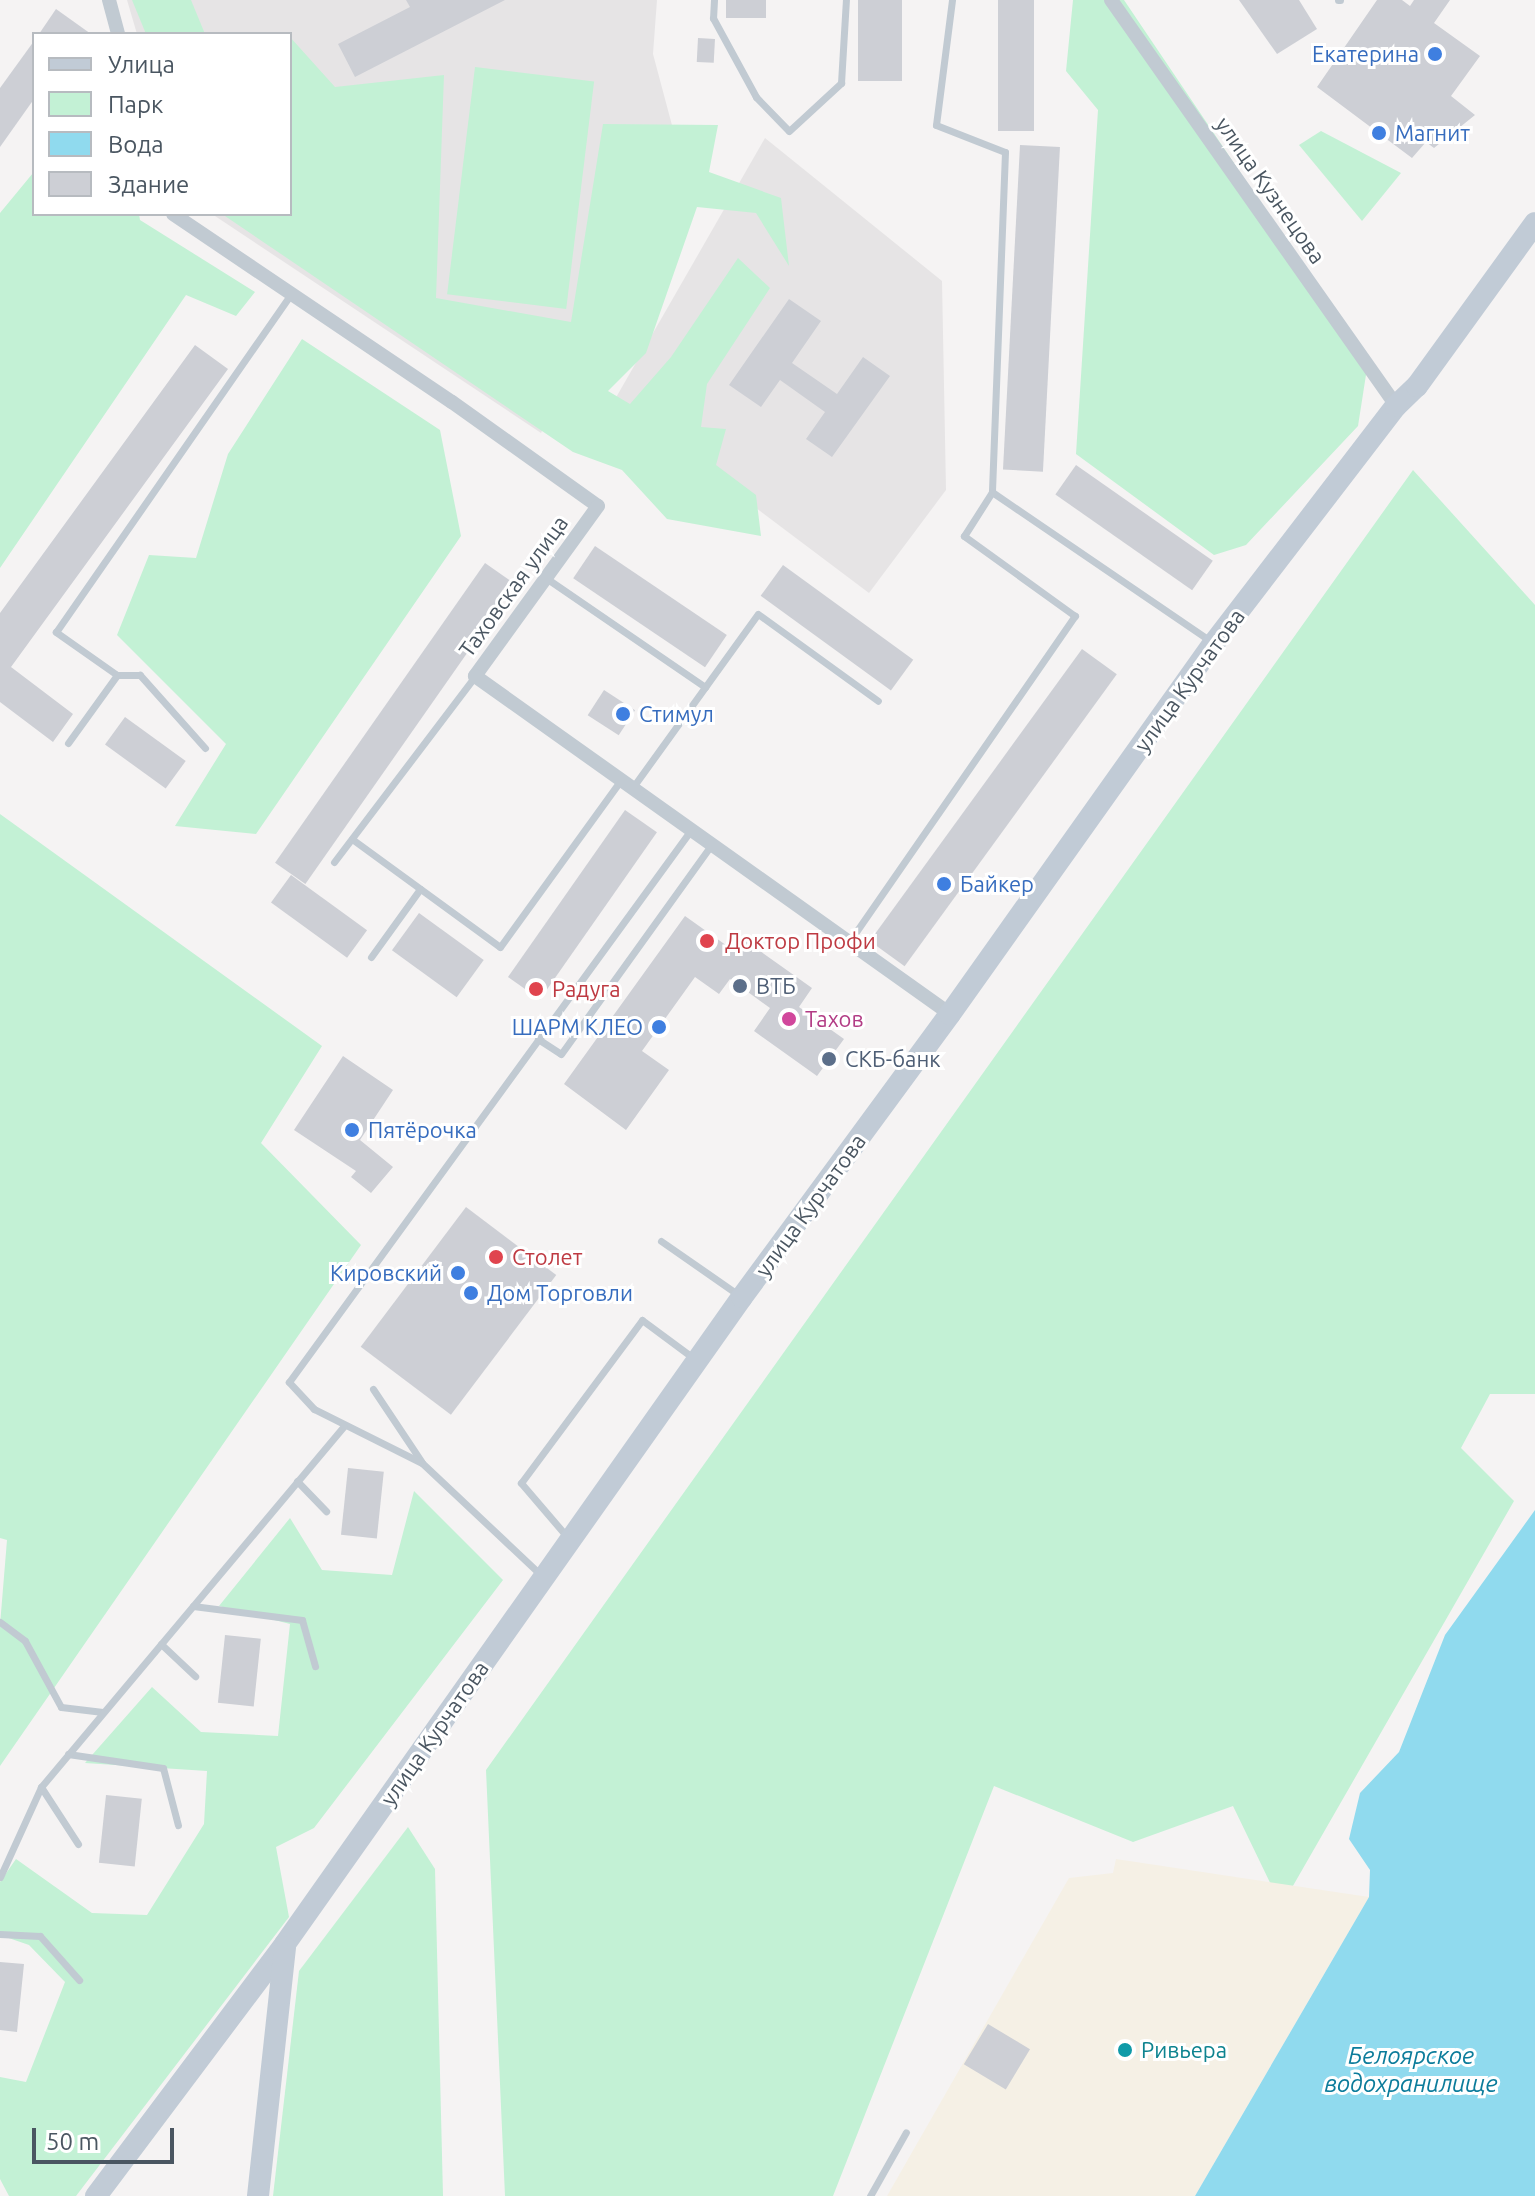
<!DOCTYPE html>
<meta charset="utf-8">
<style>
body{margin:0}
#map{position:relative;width:1535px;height:2196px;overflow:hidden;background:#f5f3f3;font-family:Ubuntu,sans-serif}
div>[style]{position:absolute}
.education>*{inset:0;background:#e6e4e5}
.green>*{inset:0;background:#c3f1d5;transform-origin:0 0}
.sand>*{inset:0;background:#f5f0e5}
.water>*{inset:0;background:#90daee}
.building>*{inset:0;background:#cdcfd5;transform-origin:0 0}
.lane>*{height:7px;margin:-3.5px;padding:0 3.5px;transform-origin:3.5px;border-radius:3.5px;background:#c1cad2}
.street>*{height:14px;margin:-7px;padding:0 7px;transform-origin:7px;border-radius:7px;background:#c1cad2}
.secondary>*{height:22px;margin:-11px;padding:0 11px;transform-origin:11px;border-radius:11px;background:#c1cbd6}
.dots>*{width:22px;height:22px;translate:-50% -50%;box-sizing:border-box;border:4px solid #fff;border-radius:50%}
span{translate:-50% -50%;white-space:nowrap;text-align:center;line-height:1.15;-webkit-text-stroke:6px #fff;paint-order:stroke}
.shop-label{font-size:22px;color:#366cbe}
.right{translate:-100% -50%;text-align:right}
.left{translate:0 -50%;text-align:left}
.street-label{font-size:22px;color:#4a5661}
.health-label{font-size:22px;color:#be3a42}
.service-label{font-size:22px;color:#4e5e75}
.hotel-label{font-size:22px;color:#b23c85}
.culture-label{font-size:22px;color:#0d838f}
.water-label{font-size:24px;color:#0c7c9b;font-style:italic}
.legend{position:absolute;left:32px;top:32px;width:260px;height:184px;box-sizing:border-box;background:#fff;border:2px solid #b7bbc0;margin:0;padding:10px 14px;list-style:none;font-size:24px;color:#4a5661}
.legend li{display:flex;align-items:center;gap:16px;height:40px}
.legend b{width:40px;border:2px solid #b7bbc0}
.scale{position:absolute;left:32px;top:2128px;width:142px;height:36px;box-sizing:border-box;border:4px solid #4a5661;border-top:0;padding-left:10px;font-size:24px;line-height:28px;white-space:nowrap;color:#4a5661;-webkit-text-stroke:6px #fff;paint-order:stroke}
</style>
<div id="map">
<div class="education">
<i style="clip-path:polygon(127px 0,657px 0,653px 54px,677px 144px,541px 433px,212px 214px,290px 214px,290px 34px,137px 34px)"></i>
<i style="clip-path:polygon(765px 138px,942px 281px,946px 490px,869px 593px,614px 401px)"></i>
</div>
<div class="green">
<i style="clip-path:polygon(132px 0,191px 0,205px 34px,146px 34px)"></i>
<i style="clip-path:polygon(1073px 0,1124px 0,1368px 362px,1358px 426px,1246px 545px,1214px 555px,1076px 454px,1098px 110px,1066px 71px)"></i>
<i style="clip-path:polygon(290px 37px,335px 87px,444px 75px,436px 298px,571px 322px,603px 124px,718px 125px,709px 172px,781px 198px,789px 266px,756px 213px,697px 207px,646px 353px,608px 391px,630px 404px,671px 357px,738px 258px,770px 288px,707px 384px,701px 427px,726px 429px,716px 465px,756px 495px,761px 536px,667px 519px,622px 470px,573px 452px,222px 214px,290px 214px)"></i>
<i style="left:475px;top:67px;width:120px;height:229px;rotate:7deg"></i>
<i style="clip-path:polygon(1321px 131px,1401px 173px,1362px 221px,1299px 145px)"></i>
<i style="clip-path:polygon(33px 173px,34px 214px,139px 214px,140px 220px,255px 292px,236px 316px,186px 295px,0 568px,0 213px)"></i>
<i style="clip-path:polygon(302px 339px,440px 430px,461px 536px,256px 834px,175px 826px,226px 744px,117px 635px,149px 555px,196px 558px,228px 454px)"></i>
<i style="clip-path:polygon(1413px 470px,1535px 605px,1535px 1394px,1490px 1394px,1461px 1448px,1514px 1501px,1286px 1898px,1275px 1893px,1233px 1806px,1133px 1842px,994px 1786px,833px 2196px,505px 2196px,486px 1770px)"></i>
<i style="clip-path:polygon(0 814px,322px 1046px,261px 1143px,361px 1245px,0 1766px,0 1625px,7px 1540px,0 1538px)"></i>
<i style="clip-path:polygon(414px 1491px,503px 1580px,314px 1828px,276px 1847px,289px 1917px,76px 2196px,9px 2196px,0 2179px,0 2077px,26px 2082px,65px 1982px,29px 1945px,0 1935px,0 1882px,16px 1859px,92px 1913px,147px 1915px,204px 1824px,207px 1771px,85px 1763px,152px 1687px,201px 1732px,278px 1736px,290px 1624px,219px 1606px,290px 1518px,322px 1570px,392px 1575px)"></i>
<i style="clip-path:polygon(408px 1827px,435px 1869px,443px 2196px,273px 2196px,299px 1971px)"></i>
</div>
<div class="sand">
<i style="clip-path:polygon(1116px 1859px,1369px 1897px,1195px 2196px,887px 2196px,1069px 1878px,1113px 1873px)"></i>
</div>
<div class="water">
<i style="clip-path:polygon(1535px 1510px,1535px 2196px,1195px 2196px,1369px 1897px,1370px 1870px,1349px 1839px,1360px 1793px,1399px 1752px,1445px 1635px)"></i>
</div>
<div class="building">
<i style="clip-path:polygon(406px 0,505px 0,355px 77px,338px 44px,410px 7px)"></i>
<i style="left:726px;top:0;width:40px;height:18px"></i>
<i style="left:858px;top:0;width:44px;height:81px"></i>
<i style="left:998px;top:0;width:36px;height:131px"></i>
<i style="clip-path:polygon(1239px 0,1299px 0,1317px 29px,1277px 54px)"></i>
<i style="clip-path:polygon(1377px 0,1402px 0,1410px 6px,1414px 0,1450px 0,1434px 23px,1480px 56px,1451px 96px,1475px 115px,1434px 148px,1426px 142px,1412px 158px,1317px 87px)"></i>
<i style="clip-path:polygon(56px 9px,91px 34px,39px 34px)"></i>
<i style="left:698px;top:38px;width:17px;height:24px;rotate:3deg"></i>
<i style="clip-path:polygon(34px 41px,34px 99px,0 147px,0 88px)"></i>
<i style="left:1020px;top:145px;width:40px;height:325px;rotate:3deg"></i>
<i style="clip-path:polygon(789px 299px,821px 321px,792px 363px,837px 394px,863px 357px,890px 376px,832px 457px,806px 439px,825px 412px,780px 380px,761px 407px,729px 385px)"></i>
<i style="clip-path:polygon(195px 345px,228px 369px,11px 667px,73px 714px,53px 742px,0 702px,0 613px)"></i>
<i style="left:1076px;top:465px;width:167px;height:36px;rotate:35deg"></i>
<i style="left:595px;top:546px;width:159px;height:39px;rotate:34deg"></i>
<i style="left:485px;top:563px;width:37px;height:366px;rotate:35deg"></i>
<i style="left:783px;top:565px;width:161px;height:38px;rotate:36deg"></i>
<i style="left:1082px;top:649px;width:43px;height:361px;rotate:36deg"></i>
<i style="left:604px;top:690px;width:37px;height:30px;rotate:33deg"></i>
<i style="left:125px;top:717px;width:75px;height:34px;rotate:36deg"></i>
<i style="left:625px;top:810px;width:39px;height:204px;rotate:35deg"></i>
<i style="left:291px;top:875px;width:94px;height:34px;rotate:36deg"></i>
<i style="left:419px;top:913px;width:80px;height:46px;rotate:36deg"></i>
<i style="clip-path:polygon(685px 916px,737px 953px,746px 941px,812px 988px,799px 1007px,844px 1039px,817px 1076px,754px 1031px,770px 1008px,730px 979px,719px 994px,695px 977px,642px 1051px,669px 1070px,626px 1130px,564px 1084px)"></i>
<i style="clip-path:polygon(343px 1056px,393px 1090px,360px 1140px,393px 1167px,371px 1193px,351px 1177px,356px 1171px,294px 1130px)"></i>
<i style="left:466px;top:1207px;width:113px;height:175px;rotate:37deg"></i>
<i style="left:348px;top:1468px;width:36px;height:67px;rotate:6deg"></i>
<i style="left:225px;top:1635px;width:36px;height:68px;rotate:6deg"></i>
<i style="left:106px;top:1795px;width:36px;height:68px;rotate:6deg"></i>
<i style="clip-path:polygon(0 1962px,24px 1964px,17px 2032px,0 2030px)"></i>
<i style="left:988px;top:2024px;width:49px;height:47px;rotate:31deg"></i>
</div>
<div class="lane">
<i style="left:714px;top:0;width:18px;rotate:93deg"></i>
<i style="left:713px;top:18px;width:90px;rotate:61.4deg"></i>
<i style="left:756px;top:97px;width:47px;rotate:45.9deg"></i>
<i style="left:789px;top:131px;width:71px;rotate:-42.7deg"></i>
<i style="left:841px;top:83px;width:83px;rotate:-86.6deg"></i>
<i style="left:952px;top:0;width:126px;rotate:97.3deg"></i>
<i style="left:936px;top:125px;width:74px;rotate:21.4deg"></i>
<i style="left:1005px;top:152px;width:340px;rotate:92.2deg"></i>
<i style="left:992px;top:492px;width:266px;rotate:34.3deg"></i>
<i style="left:1338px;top:0;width:2px"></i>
<i style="left:546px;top:578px;width:193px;rotate:34.4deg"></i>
<i style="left:68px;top:743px;width:84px;rotate:-54.2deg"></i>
<i style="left:205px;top:748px;width:98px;rotate:-131.7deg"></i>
<i style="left:140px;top:675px;width:23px;rotate:180deg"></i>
<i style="left:117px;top:675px;width:75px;rotate:-144.8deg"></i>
<i style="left:56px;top:632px;width:412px;rotate:-55.2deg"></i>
<i style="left:633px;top:787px;width:213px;rotate:-54.2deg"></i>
<i style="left:758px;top:614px;width:148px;rotate:35.9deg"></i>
<i style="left:352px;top:839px;width:183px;rotate:36.1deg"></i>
<i style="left:500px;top:947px;width:206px;rotate:-54.1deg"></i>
<i style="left:334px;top:862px;width:233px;rotate:-52.8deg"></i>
<i style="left:849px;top:942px;width:397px;rotate:-55.3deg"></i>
<i style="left:1075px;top:616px;width:137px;rotate:-144.2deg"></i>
<i style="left:964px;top:536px;width:52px;rotate:-57.5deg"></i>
<i style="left:371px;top:957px;width:84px;rotate:-54.2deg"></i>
<i style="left:538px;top:1039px;width:27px;rotate:33deg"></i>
<i style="left:561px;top:1054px;width:259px;rotate:-54.3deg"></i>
<i style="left:661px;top:1241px;width:96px;rotate:34.8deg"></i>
<i style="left:373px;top:1389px;width:87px;rotate:56.3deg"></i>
<i style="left:297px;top:1481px;width:42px;rotate:46deg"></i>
<i style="left:569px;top:1539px;width:74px;rotate:-130.6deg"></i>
<i style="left:521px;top:1483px;width:203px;rotate:-53.4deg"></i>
<i style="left:642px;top:1320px;width:67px;rotate:36.5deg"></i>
<i style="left:542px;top:1576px;width:165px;rotate:-136.7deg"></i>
<i style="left:422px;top:1463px;width:121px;rotate:-153.4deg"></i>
<i style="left:314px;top:1409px;width:37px;rotate:-133deg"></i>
<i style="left:289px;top:1382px;width:683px;rotate:-53.94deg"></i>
<i style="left:193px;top:1606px;width:110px;rotate:7.3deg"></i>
<i style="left:302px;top:1620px;width:48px;rotate:74.2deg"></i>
<i style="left:0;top:1622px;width:31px;rotate:37deg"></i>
<i style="left:25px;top:1641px;width:75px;rotate:61.4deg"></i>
<i style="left:61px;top:1707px;width:42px;rotate:6.8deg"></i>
<i style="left:161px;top:1644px;width:47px;rotate:43.3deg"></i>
<i style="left:68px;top:1754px;width:96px;rotate:8.4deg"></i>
<i style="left:163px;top:1768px;width:59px;rotate:75.3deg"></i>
<i style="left:41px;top:1787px;width:68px;rotate:57deg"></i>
<i style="left:0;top:1877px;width:99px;rotate:-65.5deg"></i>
<i style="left:41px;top:1787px;width:471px;rotate:-50deg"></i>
<i style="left:0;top:1934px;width:40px;rotate:2.9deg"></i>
<i style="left:40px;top:1936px;width:59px;rotate:48.4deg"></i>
<i style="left:870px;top:2196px;width:73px;rotate:-60.6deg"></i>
</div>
<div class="street">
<i style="left:109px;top:0;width:35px;rotate:75deg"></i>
<i style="left:1111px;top:0;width:496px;rotate:54.9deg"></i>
<i style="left:173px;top:214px;width:336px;rotate:34deg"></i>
<i style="left:452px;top:402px;width:179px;rotate:35.5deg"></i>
<i style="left:598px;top:506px;width:210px;rotate:125.9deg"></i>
<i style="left:475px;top:676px;width:583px;rotate:35.43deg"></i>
</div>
<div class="secondary">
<i style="left:96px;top:2196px;width:315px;rotate:-53.1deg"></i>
<i style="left:285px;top:1944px;width:792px;rotate:-54.77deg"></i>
<i style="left:742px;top:1297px;width:351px;rotate:-53.7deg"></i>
<i style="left:950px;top:1014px;width:455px;rotate:-54.6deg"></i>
<i style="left:1214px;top:643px;width:299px;rotate:-52.5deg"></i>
<i style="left:1396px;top:406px;width:29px;rotate:-44deg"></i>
<i style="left:1417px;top:386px;width:201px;rotate:-54.1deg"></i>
<i style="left:258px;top:2196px;width:250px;rotate:-83.8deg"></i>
</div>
<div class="dots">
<i style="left:1435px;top:54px;background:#3f7fe0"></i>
<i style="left:1379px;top:133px;background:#3f7fe0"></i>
<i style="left:623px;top:714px;background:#3f7fe0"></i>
<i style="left:944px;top:884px;background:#3f7fe0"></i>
<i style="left:707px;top:941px;background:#e0444e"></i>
<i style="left:740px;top:986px;background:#5c6f8a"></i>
<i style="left:536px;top:989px;background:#e0444e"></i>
<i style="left:789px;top:1019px;background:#d1479c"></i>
<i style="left:659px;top:1027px;background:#3f7fe0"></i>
<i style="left:829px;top:1059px;background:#5c6f8a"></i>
<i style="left:352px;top:1130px;background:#3f7fe0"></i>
<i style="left:496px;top:1257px;background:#e0444e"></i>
<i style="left:458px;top:1273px;background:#3f7fe0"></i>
<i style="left:471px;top:1293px;background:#3f7fe0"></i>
<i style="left:1125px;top:2050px;background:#0f9aa8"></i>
</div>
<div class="shop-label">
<span class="right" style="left:1419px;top:54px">Екатерина</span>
<span class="left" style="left:1395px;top:133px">Магнит</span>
<span class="left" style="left:639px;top:714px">Стимул</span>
<span class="left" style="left:960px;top:884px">Байкер</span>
<span class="right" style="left:643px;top:1027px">ШАРМ КЛЕО</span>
<span class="left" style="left:368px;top:1130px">Пятёрочка</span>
<span class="right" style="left:442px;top:1273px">Кировский</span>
<span class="left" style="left:487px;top:1293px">Дом Торговли</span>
</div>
<div class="street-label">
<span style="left:1271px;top:190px;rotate:55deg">улица Кузнецова</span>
<span style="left:513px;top:586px;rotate:-54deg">Таховская улица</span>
<span style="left:1189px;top:680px;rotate:-54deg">улица Курчатова</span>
<span style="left:810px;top:1205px;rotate:-54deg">улица Курчатова</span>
<span style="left:434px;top:1733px;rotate:-55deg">улица Курчатова</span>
</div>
<div class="health-label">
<span class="left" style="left:725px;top:941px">Доктор Профи</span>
<span class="left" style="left:552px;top:989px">Радуга</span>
<span class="left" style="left:512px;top:1257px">Столет</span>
</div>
<div class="service-label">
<span class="left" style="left:756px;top:986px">ВТБ</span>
<span class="left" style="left:845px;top:1059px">СКБ-банк</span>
</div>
<div class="hotel-label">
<span class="left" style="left:805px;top:1019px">Тахов</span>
</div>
<div class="culture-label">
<span class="left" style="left:1141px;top:2050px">Ривьера</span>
</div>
<div class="water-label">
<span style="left:1411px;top:2070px">Белоярское<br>водохранилище</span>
</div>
<ul class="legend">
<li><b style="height:10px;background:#c1cbd6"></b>Улица</li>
<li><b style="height:22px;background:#c3f1d5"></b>Парк</li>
<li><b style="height:22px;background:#90daee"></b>Вода</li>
<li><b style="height:22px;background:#cdcfd5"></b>Здание</li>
</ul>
<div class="scale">50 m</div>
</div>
